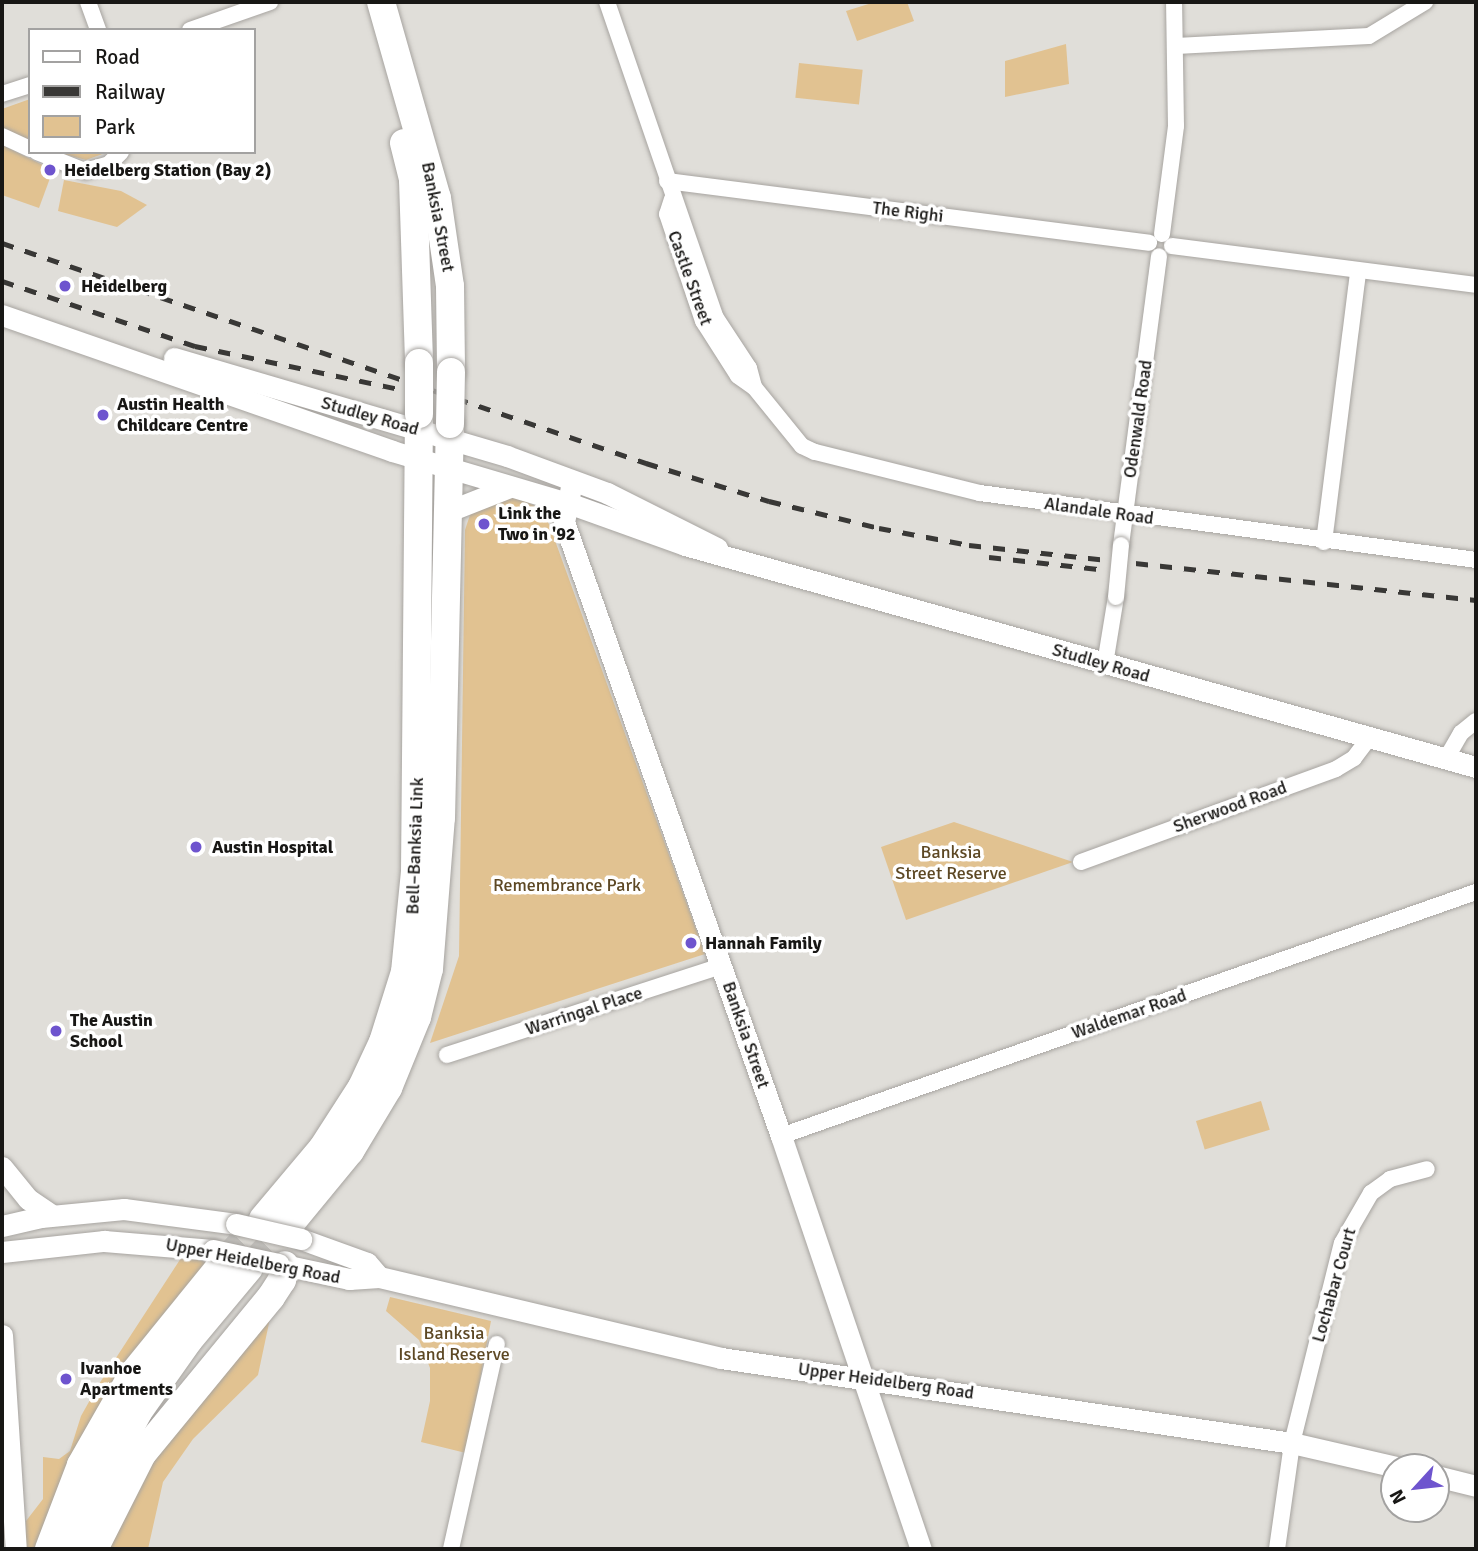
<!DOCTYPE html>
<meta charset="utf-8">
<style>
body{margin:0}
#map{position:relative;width:1478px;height:1551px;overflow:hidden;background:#e0ded9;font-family:Signika,sans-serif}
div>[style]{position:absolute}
.green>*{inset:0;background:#e1c291;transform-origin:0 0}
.highway-tunnel>*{height:28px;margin-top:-14px;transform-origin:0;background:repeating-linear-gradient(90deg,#c2c0bc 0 28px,transparent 0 42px)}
.roads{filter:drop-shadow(0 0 2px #a7a4a0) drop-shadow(0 0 2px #a7a4a0)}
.street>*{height:16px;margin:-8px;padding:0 8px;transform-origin:8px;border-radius:8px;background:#fff}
.secondary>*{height:21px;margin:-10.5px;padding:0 10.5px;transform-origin:10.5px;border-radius:10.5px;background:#fff}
.highway>*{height:28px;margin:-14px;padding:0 14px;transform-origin:14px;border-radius:14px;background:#fff}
.rail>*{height:4.5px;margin-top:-2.25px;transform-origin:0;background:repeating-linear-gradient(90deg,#393836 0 12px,transparent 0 24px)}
.bridges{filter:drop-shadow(0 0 2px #a7a4a0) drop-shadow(0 0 2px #a7a4a0)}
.street-bridge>*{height:16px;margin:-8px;padding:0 8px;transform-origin:8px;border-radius:8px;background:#fff}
.secondary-bridge>*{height:21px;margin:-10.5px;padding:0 10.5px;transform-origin:10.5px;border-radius:10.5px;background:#fff}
.highway-bridge>*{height:28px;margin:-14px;padding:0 14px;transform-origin:14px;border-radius:14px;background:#fff}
.dots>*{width:19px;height:19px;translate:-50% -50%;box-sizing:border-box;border:4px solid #fff;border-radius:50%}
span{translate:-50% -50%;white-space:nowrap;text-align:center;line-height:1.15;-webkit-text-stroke:7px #fff;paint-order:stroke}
.poi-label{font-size:18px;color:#181715;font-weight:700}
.left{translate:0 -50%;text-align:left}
.street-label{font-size:18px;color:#181715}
.park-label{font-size:18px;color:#5d4824}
.frame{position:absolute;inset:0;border:4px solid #181715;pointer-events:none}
.legend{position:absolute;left:28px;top:28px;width:228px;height:126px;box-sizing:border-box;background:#fff;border:2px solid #a3a2a1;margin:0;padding:9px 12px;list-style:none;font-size:21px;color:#181715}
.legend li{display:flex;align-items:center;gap:14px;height:35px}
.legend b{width:35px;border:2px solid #a3a2a1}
.north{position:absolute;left:1380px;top:1453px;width:70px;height:70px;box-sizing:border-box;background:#fff;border:2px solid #a3a2a1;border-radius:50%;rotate:243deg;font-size:19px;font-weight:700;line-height:28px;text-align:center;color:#181715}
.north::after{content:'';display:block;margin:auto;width:24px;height:32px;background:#6e54ce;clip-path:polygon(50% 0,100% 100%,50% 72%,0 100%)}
</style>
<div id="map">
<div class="green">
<i style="clip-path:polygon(875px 2px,907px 2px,914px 21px,857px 41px,846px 11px)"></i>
<i style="clip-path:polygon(1066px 44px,1069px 84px,1005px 97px,1005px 61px)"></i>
<i style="left:799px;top:63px;width:64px;height:35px;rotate:6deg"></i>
<i style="clip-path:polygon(30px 99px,30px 141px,2px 128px,2px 109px)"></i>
<i style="clip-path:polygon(2px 145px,53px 170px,39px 208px,2px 195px)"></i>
<i style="clip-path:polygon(56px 152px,108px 152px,86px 160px)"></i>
<i style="clip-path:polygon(64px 180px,121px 191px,147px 205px,117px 227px,58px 211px)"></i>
<i style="clip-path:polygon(500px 498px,519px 498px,537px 507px,549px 524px,705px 954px,430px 1043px,459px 956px,465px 530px,472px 509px)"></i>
<i style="clip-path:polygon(954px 822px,1073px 862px,906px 920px,881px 847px)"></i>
<i style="left:1261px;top:1101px;width:30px;height:68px;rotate:73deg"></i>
<i style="clip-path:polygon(183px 1255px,209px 1263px,38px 1549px,26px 1549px,26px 1521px,43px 1499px,43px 1457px,59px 1459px,70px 1451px,81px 1416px,99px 1384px)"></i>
<i style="clip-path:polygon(390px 1297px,491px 1321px,466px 1453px,421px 1442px,430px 1401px,430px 1368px,419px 1340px,386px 1311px)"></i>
<i style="clip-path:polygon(272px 1309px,258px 1375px,193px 1439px,163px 1482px,148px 1549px,99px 1549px,113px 1514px)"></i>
</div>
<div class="highway-tunnel">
<i style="left:223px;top:1263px;width:59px;rotate:-47.7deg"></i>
<i style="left:249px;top:1268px;width:59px;rotate:-47.1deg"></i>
</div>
<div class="roads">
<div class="street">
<i style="left:88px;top:2px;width:30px;rotate:70deg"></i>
<i style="left:607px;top:2px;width:334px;rotate:71deg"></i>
<i style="left:716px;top:318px;width:60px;rotate:56.6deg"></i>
<i style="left:749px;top:368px;width:20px;rotate:75deg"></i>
<i style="left:190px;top:30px;width:85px;rotate:-19.3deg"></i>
<i style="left:1176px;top:46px;width:193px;rotate:-3deg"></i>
<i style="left:1369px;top:36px;width:66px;rotate:-31.3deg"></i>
<i style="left:2px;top:94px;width:29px;rotate:-18deg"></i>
<i style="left:2px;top:136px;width:31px;rotate:25deg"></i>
<i style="left:37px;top:152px;width:52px;rotate:21.6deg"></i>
<i style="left:85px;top:171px;width:25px;rotate:-16deg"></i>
<i style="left:109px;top:164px;width:17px;rotate:-45deg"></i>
<i style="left:667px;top:181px;width:486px;rotate:7.3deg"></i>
<i style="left:672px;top:199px;width:16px;rotate:108deg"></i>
<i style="left:667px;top:214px;width:113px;rotate:71.4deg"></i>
<i style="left:703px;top:321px;width:65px;rotate:57.5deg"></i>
<i style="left:738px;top:376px;width:19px;rotate:35deg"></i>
<i style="left:754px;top:387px;width:76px;rotate:50.9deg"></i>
<i style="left:802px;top:446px;width:14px;rotate:25deg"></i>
<i style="left:815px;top:452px;width:170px;rotate:14deg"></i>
<i style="left:980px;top:493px;width:501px;rotate:7.69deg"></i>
<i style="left:1162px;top:234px;width:109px;rotate:-82.6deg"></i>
<i style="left:1176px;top:126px;width:124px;rotate:-90.9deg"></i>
<i style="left:1172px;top:246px;width:306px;rotate:7.3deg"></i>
<i style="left:1324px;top:542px;width:273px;rotate:-82.8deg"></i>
<i style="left:1121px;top:545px;width:291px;rotate:-82.5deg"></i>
<i style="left:1105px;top:664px;width:68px;rotate:-80.7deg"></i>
<i style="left:1446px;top:759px;width:30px;rotate:-60deg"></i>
<i style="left:1461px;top:733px;width:19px;rotate:-39deg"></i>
<i style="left:1081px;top:862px;width:271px;rotate:-20deg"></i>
<i style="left:1336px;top:769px;width:21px;rotate:-31deg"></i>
<i style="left:1354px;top:758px;width:25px;rotate:-53deg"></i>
<i style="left:447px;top:1055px;width:288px;rotate:-18deg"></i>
<i style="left:781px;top:1136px;width:737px;rotate:-19.35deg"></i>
<i style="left:451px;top:1549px;width:210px;rotate:-77.4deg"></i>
<i style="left:1277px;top:1549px;width:107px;rotate:-81.9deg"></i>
<i style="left:1292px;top:1443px;width:206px;rotate:-76deg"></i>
<i style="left:1342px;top:1243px;width:58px;rotate:-59.9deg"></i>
<i style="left:1371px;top:1193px;width:24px;rotate:-36deg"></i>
<i style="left:1390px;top:1179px;width:38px;rotate:-15deg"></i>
</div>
<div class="secondary">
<i style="left:2px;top:315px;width:413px;rotate:19.2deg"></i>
<i style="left:392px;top:451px;width:184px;rotate:16.5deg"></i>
<i style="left:568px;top:503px;width:124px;rotate:19.7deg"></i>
<i style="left:685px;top:545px;width:822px;rotate:15.68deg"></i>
<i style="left:174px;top:358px;width:347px;rotate:16.4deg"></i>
<i style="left:507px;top:456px;width:107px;rotate:20.3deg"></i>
<i style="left:607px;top:493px;width:123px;rotate:26.6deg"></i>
<i style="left:572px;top:482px;width:41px;rotate:101.3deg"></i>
<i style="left:564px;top:522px;width:651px;rotate:70.54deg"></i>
<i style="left:781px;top:1136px;width:436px;rotate:71.3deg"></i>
<i style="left:449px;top:511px;width:66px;rotate:-21.5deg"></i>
<i style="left:2px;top:1167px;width:41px;rotate:50.9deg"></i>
<i style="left:28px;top:1199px;width:29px;rotate:34deg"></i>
<i style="left:2px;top:1226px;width:40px;rotate:-13deg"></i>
<i style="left:41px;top:1217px;width:83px;rotate:-5.5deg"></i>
<i style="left:124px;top:1209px;width:113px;rotate:7.6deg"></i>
<i style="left:301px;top:1239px;width:70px;rotate:20deg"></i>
<i style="left:367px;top:1263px;width:18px;rotate:49deg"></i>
<i style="left:2px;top:1252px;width:103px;rotate:-6.2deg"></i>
<i style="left:104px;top:1241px;width:109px;rotate:4.7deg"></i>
<i style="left:279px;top:1264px;width:72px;rotate:12.1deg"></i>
<i style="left:349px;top:1279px;width:30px;rotate:-4deg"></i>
<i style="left:379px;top:1277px;width:351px;rotate:13.3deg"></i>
<i style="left:721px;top:1358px;width:577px;rotate:8.47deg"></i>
<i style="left:1292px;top:1443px;width:107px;rotate:13deg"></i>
<i style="left:2px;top:1335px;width:214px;rotate:86.3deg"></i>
<i style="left:1436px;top:1476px;width:41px;rotate:14deg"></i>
</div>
<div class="highway">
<i style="left:381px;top:2px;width:204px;rotate:74.1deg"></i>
<i style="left:437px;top:198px;width:89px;rotate:81.6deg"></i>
<i style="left:450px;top:286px;width:86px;rotate:89.3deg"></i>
<i style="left:404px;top:143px;width:38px;rotate:76deg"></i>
<i style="left:413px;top:180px;width:183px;rotate:88.1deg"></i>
<i style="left:263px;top:1219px;width:92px;rotate:-49.9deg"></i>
<i style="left:322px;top:1149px;width:74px;rotate:-57.2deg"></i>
<i style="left:362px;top:1087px;width:50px;rotate:-65deg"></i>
<i style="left:383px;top:1042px;width:73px;rotate:-72.6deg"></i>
<i style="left:405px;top:972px;width:100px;rotate:-84.3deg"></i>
<i style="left:415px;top:872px;width:458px;rotate:-89.5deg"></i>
<i style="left:289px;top:1225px;width:96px;rotate:-50.5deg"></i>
<i style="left:350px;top:1151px;width:74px;rotate:-58.9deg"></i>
<i style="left:388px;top:1088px;width:77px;rotate:-67.8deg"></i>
<i style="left:417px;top:1017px;width:49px;rotate:-76deg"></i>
<i style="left:429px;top:969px;width:151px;rotate:-85.5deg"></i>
<i style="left:441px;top:818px;width:394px;rotate:-88.7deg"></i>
<i style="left:49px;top:1549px;width:90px;rotate:-69.1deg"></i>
<i style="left:81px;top:1465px;width:105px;rotate:-60.3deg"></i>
<i style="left:133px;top:1374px;width:143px;rotate:-51deg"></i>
<i style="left:73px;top:1549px;width:53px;rotate:-68.8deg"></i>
<i style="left:92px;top:1500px;width:99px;rotate:-62.4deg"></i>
<i style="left:138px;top:1412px;width:87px;rotate:-54.8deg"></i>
<i style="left:188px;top:1341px;width:95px;rotate:-50.1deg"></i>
<i style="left:94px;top:1549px;width:106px;rotate:-63.2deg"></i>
<i style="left:142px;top:1454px;width:203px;rotate:-50.6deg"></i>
<i style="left:271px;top:1297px;width:20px;rotate:-57deg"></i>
<i style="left:282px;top:1280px;width:15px;rotate:-79deg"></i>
</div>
</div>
<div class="rail">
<i style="left:2px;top:243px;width:681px;rotate:18.86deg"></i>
<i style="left:646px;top:463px;width:129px;rotate:17.2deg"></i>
<i style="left:769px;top:501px;width:113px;rotate:13.8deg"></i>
<i style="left:879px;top:528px;width:92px;rotate:10.7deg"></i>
<i style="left:969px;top:545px;width:510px;rotate:6.19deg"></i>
<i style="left:2px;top:281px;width:204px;rotate:18.6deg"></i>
<i style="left:195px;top:346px;width:214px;rotate:11.9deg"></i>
<i style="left:989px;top:557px;width:119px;rotate:6.3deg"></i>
</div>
<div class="bridges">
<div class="street-bridge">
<i style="left:1116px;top:597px;width:52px;rotate:-84.5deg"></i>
</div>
<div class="secondary-bridge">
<i style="left:236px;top:1224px;width:67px;rotate:13deg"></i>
<i style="left:213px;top:1250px;width:67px;rotate:12deg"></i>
</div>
<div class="highway-bridge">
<i style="left:419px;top:414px;width:51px;rotate:-90deg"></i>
<i style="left:450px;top:424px;width:52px;rotate:-88.9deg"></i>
</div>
</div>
<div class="dots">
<i style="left:50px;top:170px;background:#6e54ce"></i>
<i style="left:65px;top:286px;background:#6e54ce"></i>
<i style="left:103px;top:415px;background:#6e54ce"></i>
<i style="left:484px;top:524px;background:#6e54ce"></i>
<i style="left:196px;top:847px;background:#6e54ce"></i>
<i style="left:691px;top:943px;background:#6e54ce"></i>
<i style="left:56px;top:1031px;background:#6e54ce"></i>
<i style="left:66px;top:1379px;background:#6e54ce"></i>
</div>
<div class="poi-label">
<span class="left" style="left:64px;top:170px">Heidelberg Station (Bay 2)</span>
<span class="left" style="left:81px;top:286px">Heidelberg</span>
<span class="left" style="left:117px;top:415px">Austin Health<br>Childcare Centre</span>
<span class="left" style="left:498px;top:524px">Link the<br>Two in '92</span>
<span class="left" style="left:212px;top:847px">Austin Hospital</span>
<span class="left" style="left:705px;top:943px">Hannah Family</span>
<span class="left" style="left:70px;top:1031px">The Austin<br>School</span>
<span class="left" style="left:80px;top:1379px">Ivanhoe<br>Apartments</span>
</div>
<div class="street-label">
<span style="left:908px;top:212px;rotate:7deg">The Righi</span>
<span style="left:438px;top:217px;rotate:79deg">Banksia Street</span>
<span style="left:690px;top:278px;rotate:70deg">Castle Street</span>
<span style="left:370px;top:416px;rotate:16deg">Studley Road</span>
<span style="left:1138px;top:419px;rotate:-82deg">Odenwald Road</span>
<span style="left:1099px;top:511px;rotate:8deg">Alandale Road</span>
<span style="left:1101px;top:663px;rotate:16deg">Studley Road</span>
<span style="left:1230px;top:807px;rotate:-20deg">Sherwood Road</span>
<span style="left:415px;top:846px;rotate:-88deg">Bell–Banksia Link</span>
<span style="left:584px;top:1011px;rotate:-18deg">Warringal Place</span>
<span style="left:1129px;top:1014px;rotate:-19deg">Waldemar Road</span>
<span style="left:746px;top:1035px;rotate:71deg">Banksia Street</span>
<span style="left:253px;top:1261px;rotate:11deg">Upper Heidelberg Road</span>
<span style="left:1334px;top:1285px;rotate:-74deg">Lochabar Court</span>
<span style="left:886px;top:1381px;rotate:8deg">Upper Heidelberg Road</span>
</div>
<div class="park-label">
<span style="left:951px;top:863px">Banksia<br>Street Reserve</span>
<span style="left:567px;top:885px">Remembrance Park</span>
<span style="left:454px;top:1344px">Banksia<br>Island Reserve</span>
</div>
<div class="frame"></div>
<ul class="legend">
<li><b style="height:9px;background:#fff"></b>Road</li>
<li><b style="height:9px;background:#393836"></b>Railway</li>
<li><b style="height:19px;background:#e1c291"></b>Park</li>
</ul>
<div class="north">N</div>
</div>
